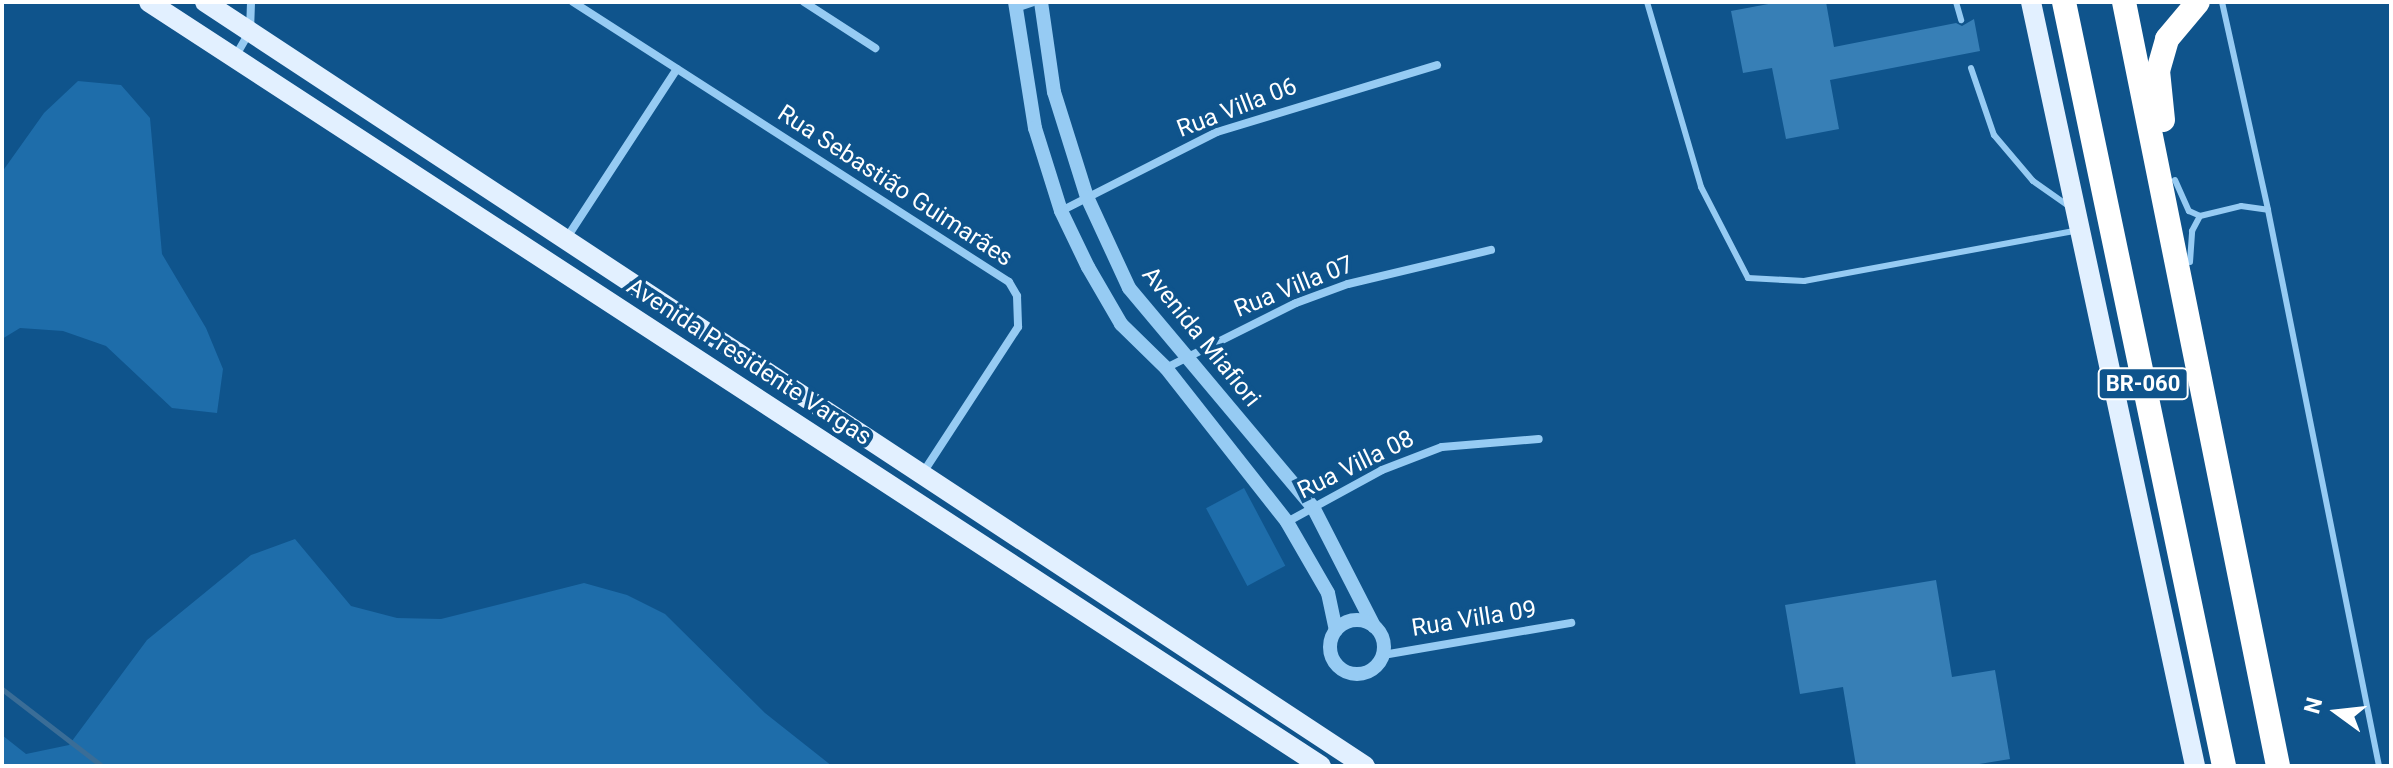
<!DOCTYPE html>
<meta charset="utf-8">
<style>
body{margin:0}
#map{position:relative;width:2393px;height:768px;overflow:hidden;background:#0f548c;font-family:Roboto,sans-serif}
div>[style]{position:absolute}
.green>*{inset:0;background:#1e6daa;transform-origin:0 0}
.stream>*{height:5px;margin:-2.5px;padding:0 2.5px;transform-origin:2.5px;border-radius:2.5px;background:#3a6d97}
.building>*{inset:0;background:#377fb6}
.service>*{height:6px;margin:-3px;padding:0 3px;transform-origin:3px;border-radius:3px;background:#96cbf3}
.minor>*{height:8px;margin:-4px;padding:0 4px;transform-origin:4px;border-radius:4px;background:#96cbf3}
.tertiary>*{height:14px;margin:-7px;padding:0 7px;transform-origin:7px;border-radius:7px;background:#96cbf3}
.tertiary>.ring{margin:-7px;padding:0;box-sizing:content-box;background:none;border:14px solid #96cbf3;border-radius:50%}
.primary>*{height:20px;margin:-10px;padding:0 10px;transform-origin:10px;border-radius:10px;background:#e2f0ff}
.motorway>*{height:24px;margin:-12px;padding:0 12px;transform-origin:12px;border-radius:12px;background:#fff}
span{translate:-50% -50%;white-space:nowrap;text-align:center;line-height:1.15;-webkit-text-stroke:8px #0f548c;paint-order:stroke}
.shield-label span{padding:2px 6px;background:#0f548c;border:2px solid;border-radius:6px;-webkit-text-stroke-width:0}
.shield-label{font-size:22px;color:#fff;font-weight:700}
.street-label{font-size:24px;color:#fff}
.frame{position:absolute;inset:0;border:4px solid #fff;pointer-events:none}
.north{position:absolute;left:2297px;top:672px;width:80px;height:80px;-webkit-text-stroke:6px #0f548c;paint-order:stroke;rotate:285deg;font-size:22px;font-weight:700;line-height:32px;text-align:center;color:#fff}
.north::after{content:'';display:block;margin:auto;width:28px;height:36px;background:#fff;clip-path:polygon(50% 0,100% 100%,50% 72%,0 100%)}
</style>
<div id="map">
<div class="green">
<i style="clip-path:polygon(78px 81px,121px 85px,150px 118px,162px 254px,206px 328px,223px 369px,217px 413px,172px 408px,106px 346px,63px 331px,20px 328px,2px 339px,2px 172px,44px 113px)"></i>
<i style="left:1244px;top:488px;width:88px;height:43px;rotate:62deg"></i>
<i style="clip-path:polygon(295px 539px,351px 606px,397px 618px,441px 619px,584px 583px,627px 595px,665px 614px,765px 713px,832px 766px,2px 766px,2px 735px,26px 754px,69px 745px,147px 640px,251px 555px)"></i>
</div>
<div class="stream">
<i style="left:2px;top:689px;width:126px;rotate:37.6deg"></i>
</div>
<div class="building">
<i style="clip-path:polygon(1779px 2px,1826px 2px,1834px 47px,1956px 23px,1962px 26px,1974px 19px,1980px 51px,1830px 80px,1839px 129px,1786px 139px,1772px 68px,1743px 73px,1731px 11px)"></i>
<i style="clip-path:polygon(1936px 580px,1952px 677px,1995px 670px,2010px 759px,1967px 766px,1856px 766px,1843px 687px,1800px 694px,1785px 605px)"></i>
</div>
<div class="service">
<i style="left:1647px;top:2px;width:193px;rotate:73.7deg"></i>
<i style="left:1701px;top:187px;width:102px;rotate:62.7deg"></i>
<i style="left:1748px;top:278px;width:56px;rotate:3.1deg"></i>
<i style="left:1804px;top:281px;width:276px;rotate:-10.5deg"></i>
<i style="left:1956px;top:2px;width:19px;rotate:74deg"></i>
<i style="left:2222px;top:2px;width:213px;rotate:77.5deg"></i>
<i style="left:1971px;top:68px;width:71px;rotate:71.1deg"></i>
<i style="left:1994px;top:135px;width:60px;rotate:49.7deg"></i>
<i style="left:2033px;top:181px;width:45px;rotate:35.1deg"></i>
<i style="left:2175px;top:180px;width:34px;rotate:66deg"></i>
<i style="left:2189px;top:211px;width:12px;rotate:24deg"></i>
<i style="left:2190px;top:262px;width:31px;rotate:-86deg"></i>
<i style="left:2192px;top:231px;width:17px;rotate:-62deg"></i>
<i style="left:2200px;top:216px;width:42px;rotate:-13.7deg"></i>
<i style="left:2241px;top:206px;width:27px;rotate:8deg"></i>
<i style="left:2268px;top:210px;width:567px;rotate:78.71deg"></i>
</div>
<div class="minor">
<i style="left:573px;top:2px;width:518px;rotate:32.71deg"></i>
<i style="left:1009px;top:282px;width:16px;rotate:60deg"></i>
<i style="left:1017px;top:296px;width:31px;rotate:88deg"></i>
<i style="left:1018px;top:327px;width:174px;rotate:123.1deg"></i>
<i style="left:804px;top:2px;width:85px;rotate:32.9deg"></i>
<i style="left:1016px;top:8px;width:18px;rotate:-19deg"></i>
<i style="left:235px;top:57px;width:30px;rotate:-60deg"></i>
<i style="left:250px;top:31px;width:29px;rotate:-88deg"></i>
<i style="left:1061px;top:211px;width:175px;rotate:-26.9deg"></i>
<i style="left:1217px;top:132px;width:230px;rotate:-16.9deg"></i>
<i style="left:566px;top:239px;width:203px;rotate:-56.9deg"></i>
<i style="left:1166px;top:368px;width:145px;rotate:-26.6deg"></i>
<i style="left:1296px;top:303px;width:55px;rotate:-20.1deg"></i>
<i style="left:1348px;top:284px;width:147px;rotate:-13.4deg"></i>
<i style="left:1287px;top:522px;width:108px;rotate:-28.7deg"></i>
<i style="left:1382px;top:470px;width:64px;rotate:-21deg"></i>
<i style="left:1442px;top:447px;width:97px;rotate:-4.7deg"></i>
<i style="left:1383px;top:655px;width:191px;rotate:-9.7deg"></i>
</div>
<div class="tertiary">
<i style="left:1015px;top:2px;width:128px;rotate:81deg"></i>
<i style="left:1035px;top:128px;width:87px;rotate:72.6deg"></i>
<i style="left:1061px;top:211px;width:62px;rotate:64.3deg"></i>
<i style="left:1088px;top:267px;width:66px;rotate:59.9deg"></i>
<i style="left:1121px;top:324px;width:63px;rotate:44.4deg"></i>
<i style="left:1166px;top:368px;width:196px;rotate:51.8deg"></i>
<i style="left:1287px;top:522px;width:82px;rotate:60deg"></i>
<i style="left:1328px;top:593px;width:38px;rotate:78deg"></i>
<i style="left:1041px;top:2px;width:91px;rotate:81.8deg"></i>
<i style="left:1054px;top:92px;width:110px;rotate:72.6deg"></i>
<i style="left:1087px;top:197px;width:100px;rotate:65.2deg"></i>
<i style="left:1129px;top:288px;width:286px;rotate:50deg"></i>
<i style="left:1313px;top:507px;width:134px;rotate:62.9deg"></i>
<i class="ring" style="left:1330px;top:620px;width:40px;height:40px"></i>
</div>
<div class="primary">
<i style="left:149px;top:2px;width:1399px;rotate:33.1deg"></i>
<i style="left:205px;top:2px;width:1389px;rotate:33.37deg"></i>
<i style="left:2031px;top:2px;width:781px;rotate:77.88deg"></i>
</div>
<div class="motorway">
<i style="left:2064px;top:2px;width:781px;rotate:78.17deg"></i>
<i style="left:2124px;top:2px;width:779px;rotate:78.6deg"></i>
<i style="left:2163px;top:120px;width:49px;rotate:-95.8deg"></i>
<i style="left:2158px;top:71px;width:33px;rotate:-74deg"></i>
<i style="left:2167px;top:39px;width:48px;rotate:-50deg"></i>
</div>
<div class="shield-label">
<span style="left:2143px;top:384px">BR-060</span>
</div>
<div class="street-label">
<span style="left:1237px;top:108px;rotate:-21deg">Rua Villa 06</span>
<span style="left:895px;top:186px;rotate:33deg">Rua Sebastião Guimarães</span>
<span style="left:1294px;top:287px;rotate:-22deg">Rua Villa 07</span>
<span style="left:1201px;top:337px;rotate:51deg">Avenida Miafiori</span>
<span style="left:749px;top:362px;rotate:33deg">Avenida Presidente Vargas</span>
<span style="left:1356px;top:465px;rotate:-26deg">Rua Villa 08</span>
<span style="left:1474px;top:619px;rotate:-9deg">Rua Villa 09</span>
</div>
<div class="frame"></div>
<div class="north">N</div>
</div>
